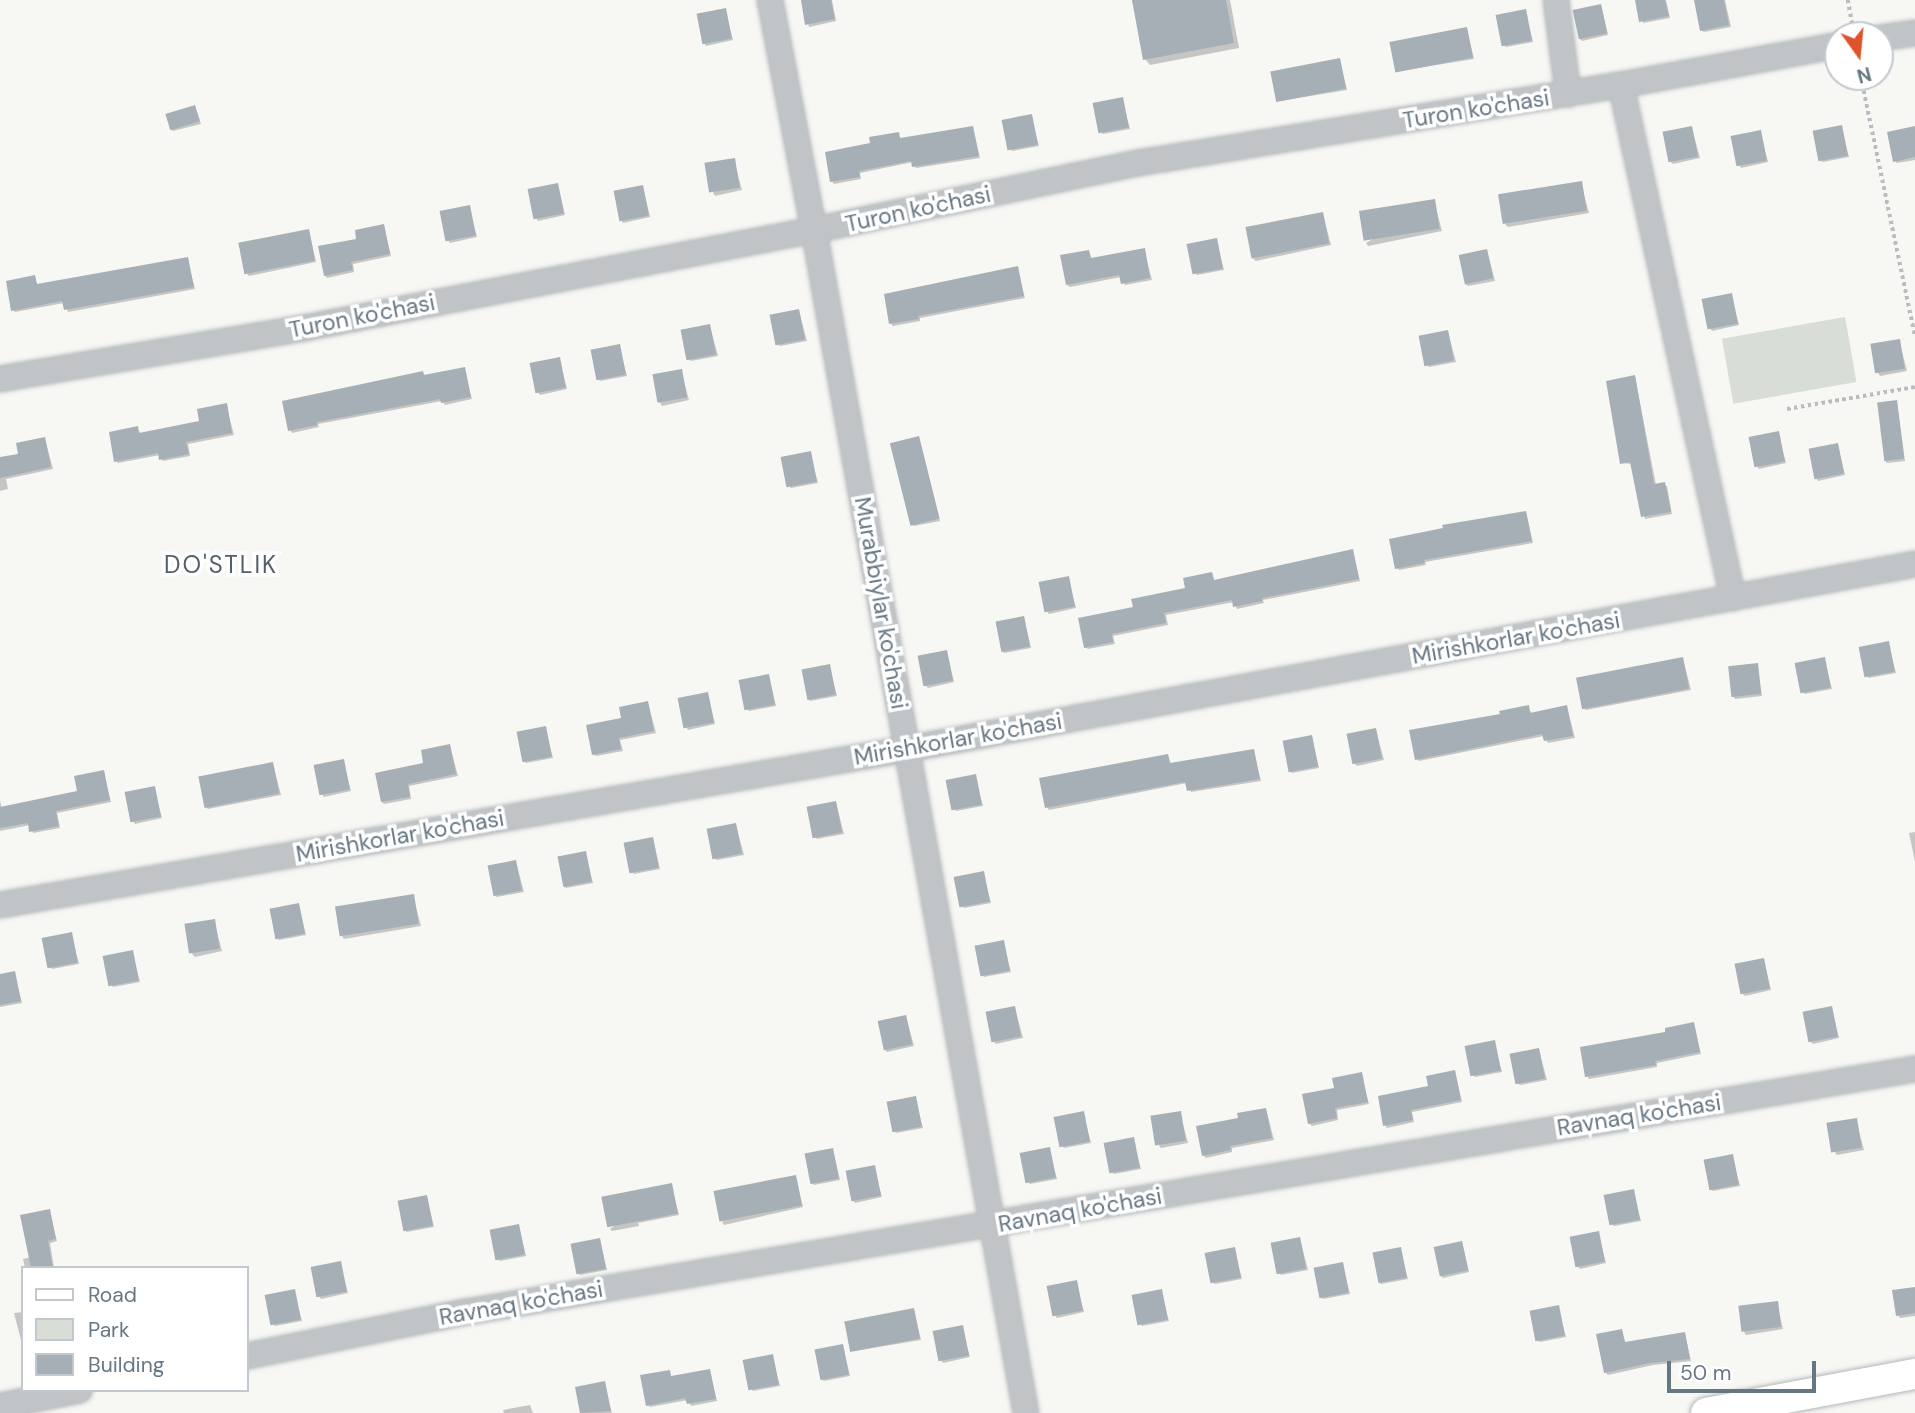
<!DOCTYPE html>
<style>
body{margin:0}
#map{position:relative;width:1915px;height:1413px;overflow:hidden;background:#f7f7f4;font-family:"DM Sans",sans-serif}
div>[style]{position:absolute}
.green>*{inset:0;background:#d8ddd5;transform-origin:0 0}
.shadow>*{inset:0;background:#0003}
.building>*{inset:0;background:#a6afb5;transform-origin:0 0}
.path>*{height:3.5px;margin-top:-1.75px;transform-origin:0;background:repeating-linear-gradient(90deg,#babdbf 0 3.5px,transparent 0 7px)}
.roads{filter:drop-shadow(0 0 2px #b3b8bb) drop-shadow(0 0 2px #b3b8bb)}
.minor>*{height:24px;margin:-12px;padding:0 12px;transform-origin:12px;border-radius:12px;background:#c0c4c7}
.major>*{height:30px;margin:-15px;padding:0 15px;transform-origin:15px;border-radius:15px;background:#fff}
span{translate:-50% -50%;white-space:nowrap;text-align:center;line-height:1.15;-webkit-text-stroke:7px #fff;paint-order:stroke}
.street-label{font-size:23px;color:#667784}
.neighbourhood-label{font-size:24px;color:#546069;letter-spacing:2px}
.legend{position:absolute;left:21px;top:1266px;width:228px;height:126px;box-sizing:border-box;background:#fff;border:2px solid #c2c9ce;margin:0;padding:9px 12px;list-style:none;font-size:21px;color:#667784}
.legend li{display:flex;align-items:center;gap:14px;height:35px}
.legend b{width:35px;border:2px solid #c2c9ce}
.north{position:absolute;left:1824px;top:21px;width:70px;height:70px;box-sizing:border-box;background:#fff;border:2px solid #c2c9ce;border-radius:50%;rotate:165deg;font-size:19px;font-weight:700;line-height:28px;text-align:center;color:#667784}
.north::after{content:'';display:block;margin:auto;width:24px;height:32px;background:#de532c;clip-path:polygon(50% 0,100% 100%,50% 72%,0 100%)}
.scale{position:absolute;left:1667px;top:1361px;width:149px;height:32px;box-sizing:border-box;border:4px solid #667784;border-top:0;padding-left:9px;font-size:21px;line-height:24px;white-space:nowrap;color:#667784;-webkit-text-stroke:5px #fff;paint-order:stroke}
</style>
<div id="map">
<div class="green">
<i style="left:1845px;top:317px;width:66px;height:125px;rotate:80deg"></i>
</div>
<div class="shadow">
<i style="clip-path:polygon(802px 0,832px 0,836px 21px,809px 27px)"></i>
<i style="clip-path:polygon(1132px 0,1230px 0,1239px 48px,1150px 65px,1145px 59px)"></i>
<i style="clip-path:polygon(1637px 0,1666px 0,1670px 18px,1643px 23px)"></i>
<i style="clip-path:polygon(1706px 0,1725px 0,1731px 27px,1704px 32px,1701px 30px)"></i>
<i style="clip-path:polygon(1601px 5px,1608px 35px,1582px 41px,1579px 38px)"></i>
<i style="clip-path:polygon(725px 10px,733px 40px,706px 46px,704px 43px)"></i>
<i style="clip-path:polygon(1525px 11px,1533px 42px,1506px 47px,1504px 45px)"></i>
<i style="clip-path:polygon(1467px 29px,1474px 59px,1399px 71px,1396px 69px)"></i>
<i style="clip-path:polygon(1340px 60px,1347px 90px,1280px 101px,1277px 99px)"></i>
<i style="clip-path:polygon(1122px 99px,1130px 129px,1103px 134px,1101px 132px)"></i>
<i style="clip-path:polygon(195px 107px,201px 124px,173px 131px,171px 129px)"></i>
<i style="clip-path:polygon(1031px 116px,1039px 146px,1012px 151px,1010px 149px)"></i>
<i style="clip-path:polygon(1841px 127px,1849px 157px,1823px 162px,1820px 160px)"></i>
<i style="clip-path:polygon(973px 128px,980px 158px,916px 168px,913px 162px,860px 173px,861px 179px,834px 184px,832px 181px,872px 145px,898px 134px,901px 140px)"></i>
<i style="clip-path:polygon(1692px 128px,1700px 158px,1673px 164px,1670px 161px)"></i>
<i style="clip-path:polygon(1915px 128px,1915px 160px,1897px 163px,1895px 161px)"></i>
<i style="clip-path:polygon(1760px 132px,1768px 162px,1741px 168px,1739px 165px)"></i>
<i style="clip-path:polygon(734px 160px,742px 190px,715px 196px,713px 193px)"></i>
<i style="clip-path:polygon(1581px 183px,1589px 213px,1508px 227px,1505px 224px)"></i>
<i style="clip-path:polygon(558px 185px,565px 215px,538px 221px,536px 218px)"></i>
<i style="clip-path:polygon(643px 187px,650px 217px,623px 223px,621px 220px)"></i>
<i style="clip-path:polygon(1434px 201px,1442px 231px,1368px 246px,1366px 243px)"></i>
<i style="clip-path:polygon(469px 207px,477px 237px,450px 243px,448px 240px)"></i>
<i style="clip-path:polygon(1323px 214px,1331px 245px,1256px 261px,1253px 259px)"></i>
<i style="clip-path:polygon(384px 226px,391px 256px,353px 264px,354px 272px,327px 278px,325px 275px,358px 240px)"></i>
<i style="clip-path:polygon(309px 231px,316px 262px,249px 276px,247px 274px)"></i>
<i style="clip-path:polygon(1216px 240px,1224px 270px,1197px 275px,1195px 273px)"></i>
<i style="clip-path:polygon(1144px 250px,1152px 280px,1125px 285px,1121px 277px,1070px 287px,1067px 285px,1089px 252px,1092px 260px)"></i>
<i style="clip-path:polygon(1487px 250px,1495px 281px,1468px 286px,1465px 284px)"></i>
<i style="clip-path:polygon(187px 259px,195px 289px,68px 312px,64px 303px,15px 312px,13px 310px,34px 277px,38px 286px)"></i>
<i style="clip-path:polygon(1017px 268px,1025px 298px,920px 318px,920px 321px,893px 326px,891px 324px,944px 285px,943px 282px)"></i>
<i style="clip-path:polygon(1731px 295px,1739px 325px,1712px 331px,1710px 328px)"></i>
<i style="clip-path:polygon(799px 311px,807px 341px,780px 346px,777px 344px)"></i>
<i style="clip-path:polygon(710px 326px,718px 356px,691px 361px,688px 359px)"></i>
<i style="clip-path:polygon(1448px 332px,1456px 362px,1429px 367px,1427px 365px)"></i>
<i style="clip-path:polygon(1899px 340px,1907px 371px,1880px 376px,1878px 373px)"></i>
<i style="clip-path:polygon(619px 346px,627px 376px,600px 381px,598px 379px)"></i>
<i style="clip-path:polygon(559px 359px,567px 389px,540px 395px,538px 392px)"></i>
<i style="clip-path:polygon(464px 369px,472px 399px,445px 405px,442px 401px,318px 424px,319px 427px,292px 433px,290px 430px,423px 373px,425px 375px)"></i>
<i style="clip-path:polygon(681px 370px,689px 400px,662px 406px,660px 403px)"></i>
<i style="clip-path:polygon(1635px 377px,1656px 485px,1667px 486px,1672px 514px,1645px 519px,1632px 464px,1621px 463px)"></i>
<i style="clip-path:polygon(1897px 402px,1905px 461px,1887px 463px,1885px 461px)"></i>
<i style="clip-path:polygon(226px 405px,234px 435px,188px 444px,190px 456px,163px 461px,160px 455px,118px 463px,116px 461px,137px 428px,141px 434px,201px 422px)"></i>
<i style="clip-path:polygon(1778px 433px,1786px 463px,1759px 469px,1757px 466px)"></i>
<i style="clip-path:polygon(919px 438px,940px 521px,914px 526px,911px 523px)"></i>
<i style="clip-path:polygon(45px 439px,53px 469px,6px 479px,8px 489px,0 491px,0 459px,20px 455px)"></i>
<i style="clip-path:polygon(1838px 445px,1845px 475px,1818px 481px,1816px 478px)"></i>
<i style="clip-path:polygon(810px 453px,818px 483px,791px 488px,789px 486px)"></i>
<i style="clip-path:polygon(1526px 512px,1533px 543px,1425px 562px,1426px 565px,1399px 570px,1397px 568px)"></i>
<i style="clip-path:polygon(1353px 551px,1360px 581px,1263px 600px,1264px 603px,1237px 609px,1234px 602px,1166px 615px,1168px 625px,1113px 636px,1115px 644px,1088px 649px,1085px 647px,1135px 609px,1187px 590px,1211px 574px,1215px 582px)"></i>
<i style="clip-path:polygon(1068px 578px,1076px 608px,1049px 614px,1047px 611px)"></i>
<i style="clip-path:polygon(1024px 617px,1031px 648px,1004px 653px,1002px 651px)"></i>
<i style="clip-path:polygon(1888px 643px,1896px 673px,1869px 678px,1867px 676px)"></i>
<i style="clip-path:polygon(947px 652px,954px 682px,928px 688px,925px 685px)"></i>
<i style="clip-path:polygon(1683px 659px,1691px 690px,1586px 710px,1583px 708px)"></i>
<i style="clip-path:polygon(1824px 659px,1832px 689px,1805px 694px,1803px 692px)"></i>
<i style="clip-path:polygon(829px 665px,837px 696px,810px 701px,808px 698px)"></i>
<i style="clip-path:polygon(1757px 665px,1762px 696px,1735px 699px,1733px 696px)"></i>
<i style="clip-path:polygon(769px 676px,776px 706px,749px 711px,747px 709px)"></i>
<i style="clip-path:polygon(708px 694px,715px 724px,688px 730px,686px 727px)"></i>
<i style="clip-path:polygon(648px 703px,656px 733px,620px 740px,623px 751px,596px 756px,593px 754px,623px 719px)"></i>
<i style="clip-path:polygon(1528px 707px,1532px 714px,1567px 707px,1575px 738px,1548px 743px,1544px 736px,1419px 761px,1417px 759px,1502px 715px)"></i>
<i style="clip-path:polygon(545px 728px,553px 758px,526px 763px,524px 761px)"></i>
<i style="clip-path:polygon(1376px 730px,1384px 760px,1357px 766px,1354px 763px)"></i>
<i style="clip-path:polygon(1312px 737px,1319px 768px,1292px 773px,1290px 771px)"></i>
<i style="clip-path:polygon(450px 746px,458px 776px,409px 786px,411px 799px,384px 804px,382px 802px)"></i>
<i style="clip-path:polygon(1253px 751px,1261px 781px,1191px 792px,1187px 783px,1049px 810px,1047px 807px,1168px 756px,1171px 764px)"></i>
<i style="clip-path:polygon(343px 761px,351px 791px,324px 797px,322px 794px)"></i>
<i style="clip-path:polygon(273px 764px,281px 795px,208px 809px,205px 806px)"></i>
<i style="clip-path:polygon(103px 772px,111px 802px,57px 813px,60px 828px,33px 833px,30px 825px,0 831px,0 801px,2px 808px,79px 793px)"></i>
<i style="clip-path:polygon(975px 776px,983px 806px,956px 811px,954px 809px)"></i>
<i style="clip-path:polygon(154px 788px,162px 818px,135px 824px,133px 821px)"></i>
<i style="clip-path:polygon(836px 803px,844px 834px,817px 839px,814px 836px)"></i>
<i style="clip-path:polygon(736px 825px,744px 855px,717px 860px,714px 858px)"></i>
<i style="clip-path:polygon(1915px 832px,1915px 862px,1909px 833px)"></i>
<i style="clip-path:polygon(653px 839px,660px 869px,634px 874px,631px 872px)"></i>
<i style="clip-path:polygon(585px 852px,593px 883px,566px 888px,564px 886px)"></i>
<i style="clip-path:polygon(516px 862px,524px 892px,497px 897px,494px 895px)"></i>
<i style="clip-path:polygon(983px 873px,991px 903px,964px 908px,962px 906px)"></i>
<i style="clip-path:polygon(413px 896px,421px 926px,344px 939px,342px 936px)"></i>
<i style="clip-path:polygon(299px 905px,306px 935px,279px 940px,277px 938px)"></i>
<i style="clip-path:polygon(214px 921px,222px 951px,195px 957px,192px 954px)"></i>
<i style="clip-path:polygon(71px 934px,79px 964px,52px 969px,50px 967px)"></i>
<i style="clip-path:polygon(1003px 942px,1011px 972px,984px 977px,982px 975px)"></i>
<i style="clip-path:polygon(132px 952px,140px 982px,113px 987px,111px 985px)"></i>
<i style="clip-path:polygon(1764px 960px,1771px 990px,1745px 996px,1742px 993px)"></i>
<i style="clip-path:polygon(14px 973px,22px 1003px,0 1007px,0 975px)"></i>
<i style="clip-path:polygon(1015px 1008px,1023px 1038px,996px 1044px,993px 1041px)"></i>
<i style="clip-path:polygon(1832px 1008px,1839px 1038px,1813px 1044px,1810px 1041px)"></i>
<i style="clip-path:polygon(906px 1016px,914px 1046px,887px 1052px,884px 1049px)"></i>
<i style="clip-path:polygon(1694px 1024px,1701px 1054px,1657px 1063px,1657px 1067px,1589px 1079px,1587px 1076px,1668px 1033px)"></i>
<i style="clip-path:polygon(1494px 1042px,1502px 1072px,1475px 1077px,1473px 1075px)"></i>
<i style="clip-path:polygon(1539px 1050px,1547px 1080px,1520px 1085px,1517px 1083px)"></i>
<i style="clip-path:polygon(1455px 1072px,1462px 1102px,1412px 1112px,1414px 1122px,1387px 1128px,1385px 1125px)"></i>
<i style="clip-path:polygon(1361px 1074px,1369px 1104px,1337px 1110px,1338px 1120px,1312px 1126px,1309px 1123px,1336px 1089px)"></i>
<i style="clip-path:polygon(915px 1098px,923px 1128px,896px 1133px,894px 1131px)"></i>
<i style="clip-path:polygon(1266px 1109px,1274px 1140px,1232px 1148px,1232px 1152px,1206px 1158px,1203px 1155px,1240px 1119px)"></i>
<i style="clip-path:polygon(1083px 1113px,1091px 1143px,1064px 1148px,1062px 1146px)"></i>
<i style="clip-path:polygon(1180px 1113px,1188px 1143px,1161px 1148px,1159px 1146px)"></i>
<i style="clip-path:polygon(1856px 1120px,1864px 1150px,1837px 1155px,1835px 1153px)"></i>
<i style="clip-path:polygon(1133px 1139px,1141px 1169px,1114px 1174px,1112px 1172px)"></i>
<i style="clip-path:polygon(1049px 1149px,1057px 1179px,1030px 1184px,1028px 1182px)"></i>
<i style="clip-path:polygon(833px 1150px,840px 1180px,814px 1185px,811px 1183px)"></i>
<i style="clip-path:polygon(1732px 1156px,1740px 1186px,1713px 1191px,1711px 1189px)"></i>
<i style="clip-path:polygon(874px 1167px,882px 1197px,855px 1203px,853px 1200px)"></i>
<i style="clip-path:polygon(796px 1177px,803px 1207px,724px 1225px,722px 1222px)"></i>
<i style="clip-path:polygon(671px 1185px,679px 1215px,638px 1223px,639px 1226px,612px 1231px,610px 1229px)"></i>
<i style="clip-path:polygon(1633px 1191px,1641px 1221px,1614px 1226px,1612px 1224px)"></i>
<i style="clip-path:polygon(427px 1197px,434px 1227px,407px 1232px,405px 1230px)"></i>
<i style="clip-path:polygon(49px 1211px,57px 1241px,50px 1243px,54px 1268px,25px 1268px,23px 1259px,31px 1257px)"></i>
<i style="clip-path:polygon(519px 1226px,526px 1256px,500px 1261px,497px 1259px)"></i>
<i style="clip-path:polygon(1598px 1233px,1606px 1263px,1580px 1269px,1577px 1266px)"></i>
<i style="clip-path:polygon(1300px 1239px,1308px 1270px,1281px 1275px,1278px 1272px)"></i>
<i style="clip-path:polygon(600px 1240px,607px 1270px,580px 1275px,578px 1273px)"></i>
<i style="clip-path:polygon(1462px 1242px,1469px 1272px,1443px 1278px,1440px 1275px)"></i>
<i style="clip-path:polygon(1400px 1248px,1408px 1279px,1381px 1284px,1379px 1282px)"></i>
<i style="clip-path:polygon(1234px 1249px,1242px 1279px,1215px 1284px,1213px 1282px)"></i>
<i style="clip-path:polygon(340px 1263px,348px 1293px,321px 1299px,319px 1296px)"></i>
<i style="clip-path:polygon(1342px 1263px,1350px 1294px,1323px 1299px,1321px 1297px)"></i>
<i style="clip-path:polygon(1076px 1282px,1084px 1312px,1057px 1318px,1055px 1315px)"></i>
<i style="clip-path:polygon(1915px 1288px,1915px 1316px,1900px 1318px,1898px 1315px)"></i>
<i style="clip-path:polygon(294px 1291px,302px 1321px,275px 1326px,273px 1324px)"></i>
<i style="clip-path:polygon(1161px 1291px,1169px 1321px,1142px 1326px,1140px 1324px)"></i>
<i style="clip-path:polygon(1777px 1303px,1783px 1329px,1746px 1335px,1744px 1332px)"></i>
<i style="clip-path:polygon(1558px 1307px,1566px 1337px,1540px 1342px,1537px 1340px)"></i>
<i style="clip-path:polygon(914px 1310px,921px 1340px,854px 1351px,852px 1348px)"></i>
<i style="clip-path:polygon(23px 1312px,23px 1343px,22px 1344px,14px 1313px)"></i>
<i style="clip-path:polygon(962px 1327px,970px 1357px,943px 1363px,941px 1360px)"></i>
<i style="clip-path:polygon(1621px 1331px,1626px 1344px,1685px 1334px,1691px 1361px,1653px 1365px,1608px 1375px,1606px 1373px)"></i>
<i style="clip-path:polygon(843px 1346px,850px 1376px,824px 1381px,821px 1379px)"></i>
<i style="clip-path:polygon(772px 1356px,780px 1386px,753px 1391px,751px 1389px)"></i>
<i style="clip-path:polygon(710px 1371px,717px 1401px,691px 1406px,688px 1400px,650px 1407px,648px 1405px,669px 1372px,672px 1378px)"></i>
<i style="clip-path:polygon(604px 1383px,612px 1413px,582px 1413px,577px 1388px)"></i>
<i style="clip-path:polygon(530px 1405px,533px 1413px,504px 1413px,503px 1410px)"></i>
</div>
<div class="building">
<i style="clip-path:polygon(801px 0,831px 0,835px 19px,805px 25px)"></i>
<i style="clip-path:polygon(1132px 0,1226px 0,1234px 43px,1143px 60px)"></i>
<i style="clip-path:polygon(1635px 0,1665px 0,1669px 16px,1639px 22px)"></i>
<i style="clip-path:polygon(1694px 0,1724px 0,1729px 25px,1700px 31px)"></i>
<i style="left:1601px;top:4px;width:30px;height:29px;rotate:78deg"></i>
<i style="left:726px;top:8px;width:31px;height:30px;rotate:79deg"></i>
<i style="left:1526px;top:9px;width:32px;height:31px;rotate:79deg"></i>
<i style="left:1467px;top:27px;width:31px;height:79px;rotate:79deg"></i>
<i style="left:1340px;top:58px;width:31px;height:71px;rotate:79deg"></i>
<i style="left:1123px;top:97px;width:31px;height:31px;rotate:79deg"></i>
<i style="left:195px;top:105px;width:17px;height:31px;rotate:73deg"></i>
<i style="left:1032px;top:114px;width:31px;height:31px;rotate:79deg"></i>
<i style="left:1842px;top:125px;width:31px;height:30px;rotate:79deg"></i>
<i style="clip-path:polygon(973px 126px,979px 156px,912px 167px,911px 161px,859px 171px,860px 177px,830px 182px,825px 152px,870px 143px,869px 137px,899px 132px,900px 138px)"></i>
<i style="left:1692px;top:126px;width:31px;height:30px;rotate:79deg"></i>
<i style="clip-path:polygon(1915px 126px,1915px 157px,1893px 162px,1887px 132px)"></i>
<i style="left:1761px;top:130px;width:31px;height:31px;rotate:79deg"></i>
<i style="left:735px;top:158px;width:30px;height:31px;rotate:81deg"></i>
<i style="left:1582px;top:181px;width:30px;height:85px;rotate:81deg"></i>
<i style="left:558px;top:183px;width:31px;height:31px;rotate:79deg"></i>
<i style="left:643px;top:185px;width:31px;height:30px;rotate:79deg"></i>
<i style="left:1435px;top:199px;width:30px;height:77px;rotate:81deg"></i>
<i style="left:470px;top:205px;width:31px;height:31px;rotate:79deg"></i>
<i style="left:1323px;top:212px;width:32px;height:79px;rotate:79deg"></i>
<i style="clip-path:polygon(384px 224px,390px 254px,351px 262px,353px 270px,324px 276px,318px 246px,356px 239px,355px 230px)"></i>
<i style="left:309px;top:229px;width:32px;height:72px;rotate:79deg"></i>
<i style="left:1217px;top:238px;width:31px;height:31px;rotate:79deg"></i>
<i style="clip-path:polygon(1145px 248px,1150px 278px,1121px 284px,1119px 275px,1066px 285px,1060px 255px,1089px 250px,1091px 258px)"></i>
<i style="left:1487px;top:249px;width:30px;height:29px;rotate:78deg"></i>
<i style="clip-path:polygon(188px 257px,194px 287px,64px 310px,62px 301px,11px 311px,6px 281px,35px 275px,37px 284px)"></i>
<i style="clip-path:polygon(1018px 266px,1024px 296px,918px 316px,919px 319px,889px 324px,884px 294px)"></i>
<i style="left:1732px;top:293px;width:31px;height:31px;rotate:79deg"></i>
<i style="left:799px;top:309px;width:31px;height:30px;rotate:79deg"></i>
<i style="left:710px;top:324px;width:31px;height:30px;rotate:79deg"></i>
<i style="left:1448px;top:330px;width:31px;height:30px;rotate:79deg"></i>
<i style="left:1900px;top:339px;width:30px;height:30px;rotate:81deg"></i>
<i style="left:620px;top:344px;width:31px;height:30px;rotate:79deg"></i>
<i style="left:560px;top:357px;width:31px;height:31px;rotate:79deg"></i>
<i style="clip-path:polygon(465px 367px,471px 397px,441px 403px,440px 399px,317px 422px,317px 425px,288px 431px,282px 401px,423px 371px,424px 375px)"></i>
<i style="left:682px;top:369px;width:29px;height:30px;rotate:80deg"></i>
<i style="clip-path:polygon(1635px 375px,1654px 484px,1665px 482px,1671px 512px,1641px 517px,1630px 462px,1620px 464px,1606px 381px)"></i>
<i style="left:1897px;top:400px;width:59px;height:20px;rotate:83deg"></i>
<i style="clip-path:polygon(227px 403px,232px 433px,186px 442px,189px 454px,159px 460px,158px 453px,114px 462px,109px 432px,138px 426px,139px 433px,199px 421px,197px 409px)"></i>
<i style="left:1779px;top:431px;width:31px;height:31px;rotate:79deg"></i>
<i style="left:919px;top:436px;width:85px;height:30px;rotate:76deg"></i>
<i style="clip-path:polygon(45px 437px,51px 467px,0 478px,0 457px,18px 454px,16px 443px)"></i>
<i style="left:1838px;top:443px;width:31px;height:30px;rotate:79deg"></i>
<i style="left:811px;top:451px;width:31px;height:31px;rotate:79deg"></i>
<i style="clip-path:polygon(1526px 511px,1532px 541px,1424px 560px,1425px 563px,1395px 569px,1389px 539px,1443px 528px,1442px 525px)"></i>
<i style="clip-path:polygon(1353px 549px,1359px 579px,1262px 598px,1262px 601px,1233px 607px,1232px 600px,1164px 613px,1166px 623px,1112px 634px,1113px 642px,1084px 648px,1078px 618px,1133px 607px,1131px 599px,1185px 588px,1183px 578px,1212px 572px,1214px 580px)"></i>
<i style="left:1069px;top:576px;width:31px;height:31px;rotate:79deg"></i>
<i style="left:1024px;top:616px;width:31px;height:29px;rotate:79deg"></i>
<i style="left:1889px;top:641px;width:31px;height:31px;rotate:79deg"></i>
<i style="left:947px;top:650px;width:31px;height:30px;rotate:79deg"></i>
<i style="left:1683px;top:657px;width:32px;height:109px;rotate:79deg"></i>
<i style="left:1825px;top:657px;width:31px;height:31px;rotate:79deg"></i>
<i style="left:1758px;top:663px;width:31px;height:30px;rotate:84deg"></i>
<i style="left:830px;top:664px;width:31px;height:29px;rotate:79deg"></i>
<i style="left:769px;top:674px;width:31px;height:31px;rotate:79deg"></i>
<i style="left:708px;top:692px;width:31px;height:31px;rotate:79deg"></i>
<i style="clip-path:polygon(648px 701px,654px 731px,619px 738px,621px 749px,592px 755px,586px 725px,621px 718px,619px 707px)"></i>
<i style="clip-path:polygon(1529px 705px,1530px 713px,1567px 705px,1573px 736px,1544px 741px,1542px 734px,1415px 760px,1409px 730px,1500px 714px,1499px 711px)"></i>
<i style="left:546px;top:726px;width:31px;height:30px;rotate:79deg"></i>
<i style="left:1376px;top:728px;width:31px;height:30px;rotate:79deg"></i>
<i style="left:1312px;top:735px;width:32px;height:30px;rotate:79deg"></i>
<i style="clip-path:polygon(450px 744px,456px 774px,408px 784px,410px 797px,381px 802px,375px 773px,423px 763px,421px 750px)"></i>
<i style="clip-path:polygon(1254px 749px,1260px 779px,1187px 791px,1185px 782px,1045px 808px,1039px 778px,1168px 754px,1170px 763px)"></i>
<i style="left:344px;top:759px;width:31px;height:31px;rotate:79deg"></i>
<i style="left:273px;top:762px;width:32px;height:76px;rotate:79deg"></i>
<i style="clip-path:polygon(104px 770px,110px 800px,56px 811px,59px 826px,29px 832px,28px 823px,0 828px,0 807px,77px 791px,74px 776px)"></i>
<i style="left:976px;top:774px;width:31px;height:31px;rotate:79deg"></i>
<i style="left:155px;top:786px;width:31px;height:31px;rotate:79deg"></i>
<i style="left:836px;top:801px;width:32px;height:30px;rotate:79deg"></i>
<i style="left:736px;top:823px;width:31px;height:30px;rotate:79deg"></i>
<i style="left:653px;top:837px;width:31px;height:30px;rotate:79deg"></i>
<i style="left:586px;top:851px;width:31px;height:29px;rotate:79deg"></i>
<i style="left:516px;top:860px;width:31px;height:29px;rotate:79deg"></i>
<i style="left:984px;top:871px;width:31px;height:31px;rotate:79deg"></i>
<i style="left:414px;top:894px;width:30px;height:80px;rotate:81deg"></i>
<i style="left:299px;top:903px;width:31px;height:30px;rotate:79deg"></i>
<i style="left:215px;top:919px;width:30px;height:31px;rotate:81deg"></i>
<i style="left:72px;top:932px;width:31px;height:31px;rotate:79deg"></i>
<i style="left:1004px;top:940px;width:31px;height:30px;rotate:79deg"></i>
<i style="left:133px;top:950px;width:31px;height:31px;rotate:79deg"></i>
<i style="left:1764px;top:958px;width:31px;height:30px;rotate:79deg"></i>
<i style="clip-path:polygon(15px 971px,21px 1001px,0 1005px,0 974px)"></i>
<i style="left:1015px;top:1006px;width:31px;height:30px;rotate:79deg"></i>
<i style="left:1832px;top:1006px;width:31px;height:30px;rotate:79deg"></i>
<i style="left:906px;top:1015px;width:30px;height:29px;rotate:78deg"></i>
<i style="clip-path:polygon(1694px 1022px,1700px 1052px,1655px 1061px,1656px 1065px,1585px 1077px,1580px 1047px,1665px 1032px,1665px 1028px)"></i>
<i style="left:1495px;top:1040px;width:31px;height:31px;rotate:79deg"></i>
<i style="left:1539px;top:1048px;width:31px;height:30px;rotate:79deg"></i>
<i style="clip-path:polygon(1455px 1070px,1461px 1100px,1411px 1110px,1413px 1120px,1383px 1126px,1378px 1096px,1428px 1086px,1426px 1076px)"></i>
<i style="clip-path:polygon(1362px 1072px,1368px 1102px,1335px 1108px,1337px 1118px,1308px 1124px,1302px 1094px,1334px 1088px,1332px 1078px)"></i>
<i style="left:916px;top:1096px;width:31px;height:30px;rotate:79deg"></i>
<i style="clip-path:polygon(1266px 1108px,1272px 1138px,1230px 1146px,1231px 1150px,1202px 1156px,1196px 1126px,1238px 1118px,1237px 1113px)"></i>
<i style="left:1084px;top:1111px;width:31px;height:31px;rotate:79deg"></i>
<i style="left:1181px;top:1111px;width:30px;height:31px;rotate:81deg"></i>
<i style="left:1857px;top:1118px;width:30px;height:31px;rotate:81deg"></i>
<i style="left:1134px;top:1137px;width:31px;height:31px;rotate:79deg"></i>
<i style="left:1050px;top:1147px;width:31px;height:31px;rotate:79deg"></i>
<i style="left:833px;top:1148px;width:31px;height:29px;rotate:79deg"></i>
<i style="left:1733px;top:1154px;width:31px;height:30px;rotate:79deg"></i>
<i style="left:875px;top:1165px;width:31px;height:30px;rotate:79deg"></i>
<i style="left:796px;top:1175px;width:31px;height:84px;rotate:79deg"></i>
<i style="left:672px;top:1183px;width:31px;height:72px;rotate:79deg"></i>
<i style="left:1634px;top:1189px;width:31px;height:31px;rotate:79deg"></i>
<i style="left:427px;top:1195px;width:31px;height:30px;rotate:79deg"></i>
<i style="clip-path:polygon(50px 1209px,56px 1239px,48px 1241px,53px 1268px,31px 1268px,20px 1215px)"></i>
<i style="left:519px;top:1224px;width:31px;height:30px;rotate:79deg"></i>
<i style="left:1599px;top:1231px;width:31px;height:30px;rotate:79deg"></i>
<i style="left:1300px;top:1237px;width:32px;height:30px;rotate:79deg"></i>
<i style="left:600px;top:1238px;width:31px;height:30px;rotate:79deg"></i>
<i style="left:1462px;top:1241px;width:30px;height:29px;rotate:78deg"></i>
<i style="left:1235px;top:1247px;width:31px;height:31px;rotate:79deg"></i>
<i style="left:1401px;top:1247px;width:31px;height:29px;rotate:79deg"></i>
<i style="left:341px;top:1261px;width:31px;height:31px;rotate:79deg"></i>
<i style="left:1343px;top:1262px;width:31px;height:30px;rotate:79deg"></i>
<i style="left:1077px;top:1280px;width:31px;height:31px;rotate:79deg"></i>
<i style="clip-path:polygon(1915px 1287px,1915px 1313px,1896px 1316px,1892px 1290px)"></i>
<i style="left:295px;top:1289px;width:31px;height:31px;rotate:79deg"></i>
<i style="left:1162px;top:1289px;width:31px;height:31px;rotate:79deg"></i>
<i style="left:1778px;top:1301px;width:26px;height:40px;rotate:83deg"></i>
<i style="left:1559px;top:1305px;width:31px;height:30px;rotate:79deg"></i>
<i style="left:914px;top:1308px;width:31px;height:71px;rotate:79deg"></i>
<i style="left:963px;top:1325px;width:31px;height:31px;rotate:79deg"></i>
<i style="clip-path:polygon(1622px 1329px,1625px 1342px,1685px 1332px,1690px 1359px,1650px 1363px,1604px 1373px,1596px 1334px)"></i>
<i style="left:843px;top:1344px;width:31px;height:29px;rotate:79deg"></i>
<i style="left:773px;top:1354px;width:31px;height:31px;rotate:79deg"></i>
<i style="clip-path:polygon(710px 1369px,716px 1399px,687px 1404px,685px 1398px,646px 1406px,640px 1375px,670px 1370px,671px 1376px)"></i>
<i style="clip-path:polygon(605px 1381px,611px 1411px,580px 1413px,575px 1387px)"></i>
</div>
<div class="path">
<i style="left:1848px;top:0;width:29px;rotate:80deg"></i>
<i style="left:1861px;top:77px;width:265px;rotate:78.2deg"></i>
<i style="left:1787px;top:409px;width:130px;rotate:-9.8deg"></i>
</div>
<div class="roads">
<div class="minor">
<i style="left:770px;top:0;width:234px;rotate:79.2deg"></i>
<i style="left:814px;top:230px;width:1202px;rotate:79.84deg"></i>
<i style="left:1556px;top:0;width:95px;rotate:82.7deg"></i>
<i style="left:1880px;top:38px;width:35px;rotate:-8deg"></i>
<i style="left:1621px;top:85px;width:525px;rotate:77.68deg"></i>
<i style="left:0;top:379px;width:308px;rotate:-9.5deg"></i>
<i style="left:304px;top:328px;width:519px;rotate:-10.88deg"></i>
<i style="left:814px;top:230px;width:331px;rotate:-11.7deg"></i>
<i style="left:1138px;top:163px;width:489px;rotate:-9.2deg"></i>
<i style="left:1621px;top:85px;width:221px;rotate:-10.4deg"></i>
<i style="left:0;top:905px;width:920px;rotate:-9.76deg"></i>
<i style="left:907px;top:749px;width:1025px;rotate:-10.4deg"></i>
<i style="left:247px;top:1356px;width:223px;rotate:-11.4deg"></i>
<i style="left:466px;top:1312px;width:1469px;rotate:-9.52deg"></i>
<i style="left:0;top:1406px;width:81px;rotate:-11.4deg"></i>
</div>
<div class="major">
<i style="left:1706px;top:1413px;width:213px;rotate:-10.6deg"></i>
</div>
</div>
<div class="street-label">
<span style="left:1476px;top:109px;rotate:-9deg">Turon ko'chasi</span>
<span style="left:918px;top:209px;rotate:-12deg">Turon ko'chasi</span>
<span style="left:362px;top:316px;rotate:-11deg">Turon ko'chasi</span>
<span style="left:881px;top:603px;rotate:80deg">Murabbiylar ko'chasi</span>
<span style="left:1516px;top:638px;rotate:-10deg">Mirishkorlar ko'chasi</span>
<span style="left:958px;top:739px;rotate:-10deg">Mirishkorlar ko'chasi</span>
<span style="left:400px;top:836px;rotate:-10deg">Mirishkorlar ko'chasi</span>
<span style="left:1639px;top:1115px;rotate:-9deg">Ravnaq ko'chasi</span>
<span style="left:1080px;top:1210px;rotate:-10deg">Ravnaq ko'chasi</span>
<span style="left:521px;top:1303px;rotate:-10deg">Ravnaq ko'chasi</span>
</div>
<div class="neighbourhood-label">
<span style="left:221px;top:565px">DO'STLIK</span>
</div>
<ul class="legend">
<li><b style="height:9px;background:#fff"></b>Road</li>
<li><b style="height:19px;background:#d8ddd5"></b>Park</li>
<li><b style="height:19px;background:#a6afb5"></b>Building</li>
</ul>
<div class="north">N</div>
<div class="scale">50 m</div>
</div>
